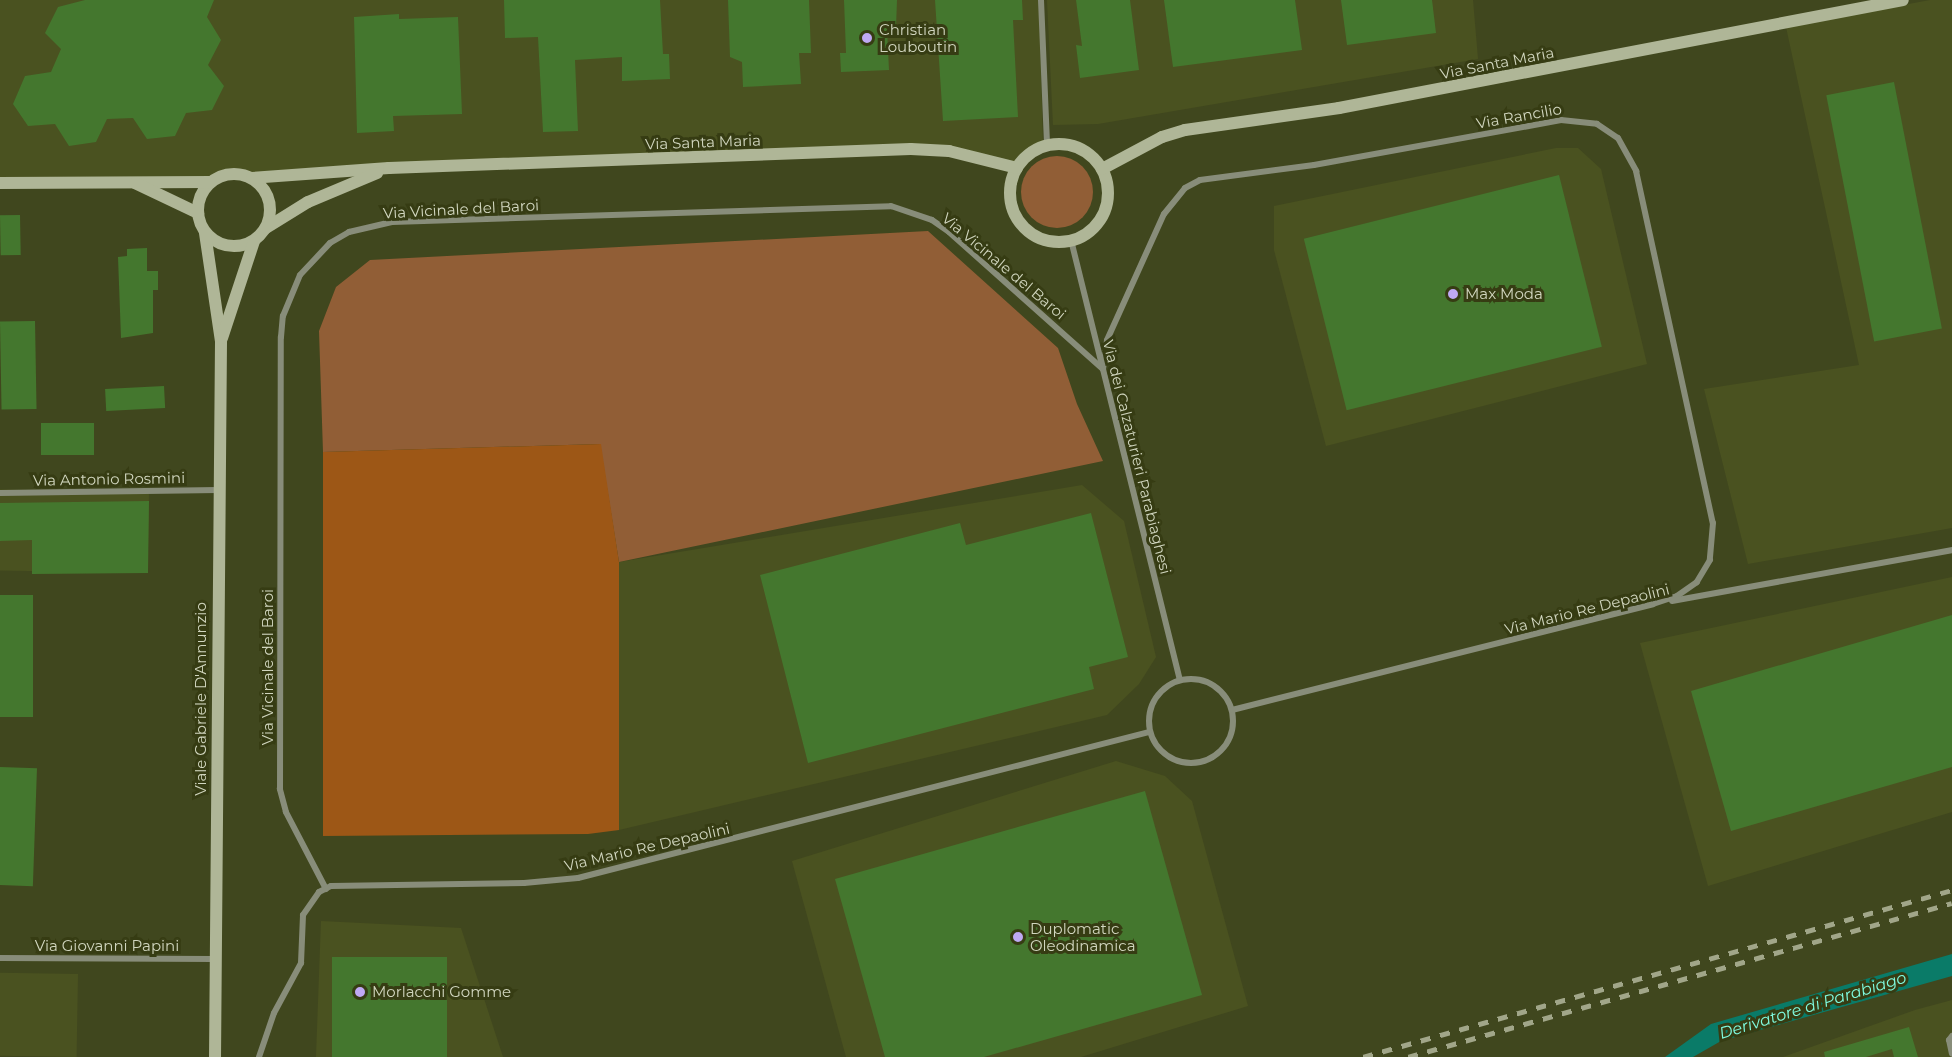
<!DOCTYPE html>
<style>
body{margin:0}
#map{position:relative;width:1952px;height:1057px;overflow:hidden;background:#40471e;font-family:Montserrat,sans-serif}
div>[style]{position:absolute}
.built>*{inset:0;background:#4a5220;transform-origin:0 0}
.green>*{inset:0;background:#915e36}
.round{border-radius:50%}
.forest>*{inset:0;background:#9d5716}
.water>*{inset:0;background:#0a7b68}
.building>*{inset:0;background:#44772e;transform-origin:0 0}
.street>*{height:6px;margin:-3px;padding:0 3px;transform-origin:3px;border-radius:3px;background:#888d7a}
.street>.ring{margin:-3px;padding:0;box-sizing:content-box;background:none;border:6px solid #888d7a;border-radius:50%}
.secondary>*{height:12px;margin:-6px;padding:0 6px;transform-origin:6px;border-radius:6px;background:#afb697}
.secondary>.ring{margin:-6px;padding:0;box-sizing:content-box;background:none;border:12px solid #afb697;border-radius:50%}
.rail>*{height:4.5px;margin-top:-2.25px;transform-origin:0;background:repeating-linear-gradient(90deg,#a1a689 0 10px,transparent 0 20px)}
.dots>*{width:16px;height:16px;translate:-50% -50%;box-sizing:border-box;border:3px solid #363c13;border-radius:50%}
span{translate:-50% -50%;white-space:nowrap;text-align:center;line-height:1.15;-webkit-text-stroke:6px #363c13;paint-order:stroke}
.poi-label{font-size:15px;color:#d1d6bf}
.left{translate:0 -50%;text-align:left}
.street-label{font-size:15px;color:#d1d6bf}
.water-label{font-size:16px;color:#7ffbe0;font-style:italic}
</style>
<div id="map">
<div class="built">
<i style="clip-path:polygon(0 0,1039px 0,1043px 144px,1016px 164px,969px 152px,252px 177px,239px 172px,211px 180px,0 181px)"></i>
<i style="clip-path:polygon(1047px 0,1473px 0,1478px 59px,1098px 124px,1053px 125px)"></i>
<i style="clip-path:polygon(1930px 0,1952px 0,1952px 528px,1748px 564px,1704px 389px,1859px 365px,1786px 27px)"></i>
<i style="clip-path:polygon(1556px 148px,1578px 148px,1601px 169px,1647px 364px,1326px 446px,1274px 250px,1274px 206px)"></i>
<i style="clip-path:polygon(1082px 485px,1124px 521px,1156px 657px,1139px 684px,1107px 715px,619px 830px,619px 562px)"></i>
<i style="left:149px;top:492px;width:81px;height:149px;rotate:91deg"></i>
<i style="clip-path:polygon(1952px 577px,1952px 812px,1708px 886px,1640px 643px)"></i>
<i style="clip-path:polygon(1116px 761px,1165px 776px,1192px 801px,1248px 1006px,1081px 1057px,846px 1057px,792px 861px)"></i>
<i style="clip-path:polygon(321px 921px,461px 928px,503px 1057px,316px 1057px)"></i>
<i style="left:78px;top:974px;width:83px;height:78px;rotate:91deg"></i>
<i style="clip-path:polygon(1952px 1000px,1952px 1057px,1783px 1057px,1915px 1010px)"></i>
</div>
<div class="green">
<i class="round" style="left:1021px;top:156px;width:72px;height:72px"></i>
<i style="clip-path:polygon(928px 231px,1058px 348px,1077px 404px,1103px 461px,619px 562px,600px 444px,323px 452px,319px 331px,336px 287px,370px 260px)"></i>
</div>
<div class="forest">
<i style="clip-path:polygon(601px 444px,619px 562px,619px 830px,588px 834px,323px 836px,323px 452px)"></i>
</div>
<div class="water">
<i style="clip-path:polygon(1952px 954px,1952px 976px,1721px 1041px,1693px 1057px,1665px 1057px,1711px 1024px)"></i>
</div>
<div class="building">
<i style="clip-path:polygon(85px 0,214px 0,207px 17px,221px 40px,208px 65px,224px 86px,212px 110px,186px 113px,175px 136px,147px 139px,133px 118px,107px 119px,96px 142px,69px 146px,55px 124px,28px 126px,13px 104px,25px 76px,51px 72px,61px 49px,45px 33px,58px 7px)"></i>
<i style="clip-path:polygon(504px 0,660px 0,663px 54px,669px 54px,670px 79px,622px 81px,622px 57px,575px 60px,578px 131px,543px 132px,538px 37px,505px 38px)"></i>
<i style="clip-path:polygon(728px 0,809px 0,811px 53px,799px 53px,801px 84px,743px 87px,742px 62px,730px 57px)"></i>
<i style="clip-path:polygon(844px 0,897px 0,896px 28px,887px 29px,889px 70px,841px 72px,840px 53px,846px 53px)"></i>
<i style="clip-path:polygon(935px 0,1022px 0,1023px 20px,1013px 20px,1018px 117px,943px 121px)"></i>
<i style="clip-path:polygon(1076px 0,1130px 0,1139px 70px,1080px 78px,1076px 45px,1082px 46px)"></i>
<i style="clip-path:polygon(1164px 0,1295px 0,1302px 50px,1173px 67px)"></i>
<i style="clip-path:polygon(1341px 0,1432px 0,1436px 33px,1347px 45px)"></i>
<i style="clip-path:polygon(399px 14px,399px 19px,458px 17px,462px 114px,393px 116px,394px 131px,357px 133px,354px 17px)"></i>
<i style="left:1894px;top:82px;width:251px;height:69px;rotate:79deg"></i>
<i style="left:1559px;top:175px;width:177px;height:263px;rotate:76deg"></i>
<i style="left:20px;top:215px;width:40px;height:20px;rotate:89deg"></i>
<i style="clip-path:polygon(147px 248px,147px 271px,158px 271px,158px 290px,153px 290px,153px 333px,121px 338px,118px 257px,127px 256px,127px 249px)"></i>
<i style="left:35px;top:321px;width:88px;height:35px;rotate:89deg"></i>
<i style="left:164px;top:386px;width:22px;height:59px;rotate:87deg"></i>
<i style="left:94px;top:423px;width:32px;height:53px;rotate:90deg"></i>
<i style="clip-path:polygon(149px 501px,148px 573px,32px 574px,32px 540px,0 541px,0 503px)"></i>
<i style="clip-path:polygon(1091px 513px,1128px 657px,1089px 667px,1094px 689px,808px 763px,760px 575px,960px 523px,966px 545px)"></i>
<i style="left:0;top:595px;width:33px;height:122px"></i>
<i style="clip-path:polygon(1952px 615px,1952px 767px,1731px 831px,1691px 691px)"></i>
<i style="left:0;top:767px;width:37px;height:118px;rotate:2deg"></i>
<i style="clip-path:polygon(1145px 791px,1202px 995px,984px 1057px,885px 1057px,835px 879px)"></i>
<i style="left:332px;top:957px;width:115px;height:100px"></i>
<i style="clip-path:polygon(1909px 1027px,1918px 1057px,1894px 1057px,1892px 1049px,1866px 1057px,1825px 1057px,1824px 1052px)"></i>
</div>
<div class="street">
<i style="left:1041px;top:0;width:145px;rotate:87.6deg"></i>
<i style="left:1071px;top:240px;width:452px;rotate:76.1deg"></i>
<i style="left:1103px;top:369px;width:29px;rotate:-82deg"></i>
<i style="left:1107px;top:340px;width:138px;rotate:-65.7deg"></i>
<i style="left:1164px;top:214px;width:33px;rotate:-51deg"></i>
<i style="left:1185px;top:188px;width:17px;rotate:-28deg"></i>
<i style="left:1200px;top:180px;width:115px;rotate:-7.5deg"></i>
<i style="left:1314px;top:165px;width:251px;rotate:-10.3deg"></i>
<i style="left:1561px;top:120px;width:36px;rotate:6deg"></i>
<i style="left:1597px;top:124px;width:25px;rotate:34deg"></i>
<i style="left:1618px;top:138px;width:38px;rotate:61deg"></i>
<i style="left:1636px;top:171px;width:360px;rotate:77.7deg"></i>
<i style="left:1713px;top:523px;width:37px;rotate:95deg"></i>
<i style="left:1710px;top:560px;width:26px;rotate:121deg"></i>
<i style="left:1697px;top:582px;width:24px;rotate:145deg"></i>
<i style="left:1677px;top:596px;width:26px;rotate:162deg"></i>
<i style="left:0;top:493px;width:218px;rotate:-0.8deg"></i>
<i style="left:1672px;top:601px;width:285px;rotate:-10.3deg"></i>
<i class="ring" style="left:1149px;top:679px;width:78px;height:78px"></i>
<i style="left:1232px;top:710px;width:434px;rotate:-14.1deg"></i>
<i style="left:326px;top:889px;width:87px;rotate:-117.5deg"></i>
<i style="left:286px;top:812px;width:24px;rotate:-105deg"></i>
<i style="left:280px;top:789px;width:452px;rotate:-89.9deg"></i>
<i style="left:281px;top:337px;width:21px;rotate:-85deg"></i>
<i style="left:283px;top:316px;width:44px;rotate:-67.5deg"></i>
<i style="left:300px;top:275px;width:44px;rotate:-46.8deg"></i>
<i style="left:330px;top:243px;width:22px;rotate:-30deg"></i>
<i style="left:349px;top:232px;width:44px;rotate:-13.1deg"></i>
<i style="left:392px;top:222px;width:499px;rotate:-1.8deg"></i>
<i style="left:891px;top:206px;width:43px;rotate:18.9deg"></i>
<i style="left:932px;top:220px;width:21px;rotate:35deg"></i>
<i style="left:949px;top:232px;width:206px;rotate:41.7deg"></i>
<i style="left:0;top:958px;width:214px;rotate:0.3deg"></i>
<i style="left:1952px;top:1036px;width:5px;rotate:127deg"></i>
<i style="left:1949px;top:1040px;width:14px;rotate:78deg"></i>
<i style="left:259px;top:1057px;width:46px;rotate:-71.2deg"></i>
<i style="left:274px;top:1013px;width:57px;rotate:-61.6deg"></i>
<i style="left:301px;top:963px;width:48px;rotate:-87.6deg"></i>
<i style="left:303px;top:915px;width:28px;rotate:-55deg"></i>
<i style="left:319px;top:892px;width:13px;rotate:-27deg"></i>
<i style="left:331px;top:886px;width:193px;rotate:-0.9deg"></i>
<i style="left:524px;top:883px;width:54px;rotate:-5.3deg"></i>
<i style="left:578px;top:878px;width:589px;rotate:-14.34deg"></i>
</div>
<div class="secondary">
<i class="ring" style="left:1010px;top:144px;width:86px;height:86px"></i>
<i style="left:1102px;top:169px;width:68px;rotate:-28.1deg"></i>
<i style="left:1162px;top:137px;width:24px;rotate:-17deg"></i>
<i style="left:1185px;top:130px;width:156px;rotate:-8.1deg"></i>
<i style="left:1339px;top:108px;width:574px;rotate:-10.84deg"></i>
<i class="ring" style="left:198px;top:174px;width:60px;height:60px"></i>
<i style="left:252px;top:178px;width:137px;rotate:-4.2deg"></i>
<i style="left:389px;top:168px;width:522px;rotate:-2.08deg"></i>
<i style="left:911px;top:149px;width:38px;rotate:3deg"></i>
<i style="left:949px;top:151px;width:70px;rotate:14deg"></i>
<i style="left:0;top:183px;width:211px;rotate:-0.3deg"></i>
<i style="left:135px;top:183px;width:70px;rotate:25.5deg"></i>
<i style="left:266px;top:228px;width:49px;rotate:-31.8deg"></i>
<i style="left:308px;top:202px;width:75px;rotate:-22.8deg"></i>
<i style="left:205px;top:233px;width:110px;rotate:81.6deg"></i>
<i style="left:221px;top:342px;width:715px;rotate:90.48deg"></i>
<i style="left:222px;top:338px;width:102px;rotate:-71.7deg"></i>
</div>
<div class="rail">
<i style="left:1363px;top:1057px;width:612px;rotate:-15.83deg"></i>
<i style="left:1408px;top:1057px;width:565px;rotate:-15.81deg"></i>
</div>
<div class="dots">
<i style="left:867px;top:38px;background:#bfa9f4"></i>
<i style="left:1453px;top:294px;background:#bfa9f4"></i>
<i style="left:1018px;top:937px;background:#bfa9f4"></i>
<i style="left:360px;top:992px;background:#bfa9f4"></i>
</div>
<div class="poi-label">
<span class="left" style="left:879px;top:38px">Christian<br>Louboutin</span>
<span class="left" style="left:1465px;top:294px">Max Moda</span>
<span class="left" style="left:1030px;top:937px">Duplomatic<br>Oleodinamica</span>
<span class="left" style="left:372px;top:992px">Morlacchi Gomme</span>
</div>
<div class="street-label">
<span style="left:1497px;top:63px;rotate:-11deg">Via Santa Maria</span>
<span style="left:1519px;top:116px;rotate:-10deg">Via Rancilio</span>
<span style="left:703px;top:142px;rotate:-2deg">Via Santa Maria</span>
<span style="left:461px;top:209px;rotate:-3deg">Via Vicinale del Baroi</span>
<span style="left:1004px;top:266px;rotate:40deg">Via Vicinale del Baroi</span>
<span style="left:1137px;top:457px;rotate:76deg">Via dei Calzaturieri Parabiaghesi</span>
<span style="left:109px;top:479px;rotate:-1deg">Via Antonio Rosmini</span>
<span style="left:1587px;top:609px;rotate:-14deg">Via Mario Re Depaolini</span>
<span style="left:268px;top:667px;rotate:-90deg">Via Vicinale del Baroi</span>
<span style="left:201px;top:699px;rotate:-90deg">Viale Gabriele D'Annunzio</span>
<span style="left:647px;top:847px;rotate:-13deg">Via Mario Re Depaolini</span>
<span style="left:107px;top:946px">Via Giovanni Papini</span>
</div>
<div class="water-label">
<span style="left:1813px;top:1006px;rotate:-17deg">Derivatore di Parabiago</span>
</div>
</div>
